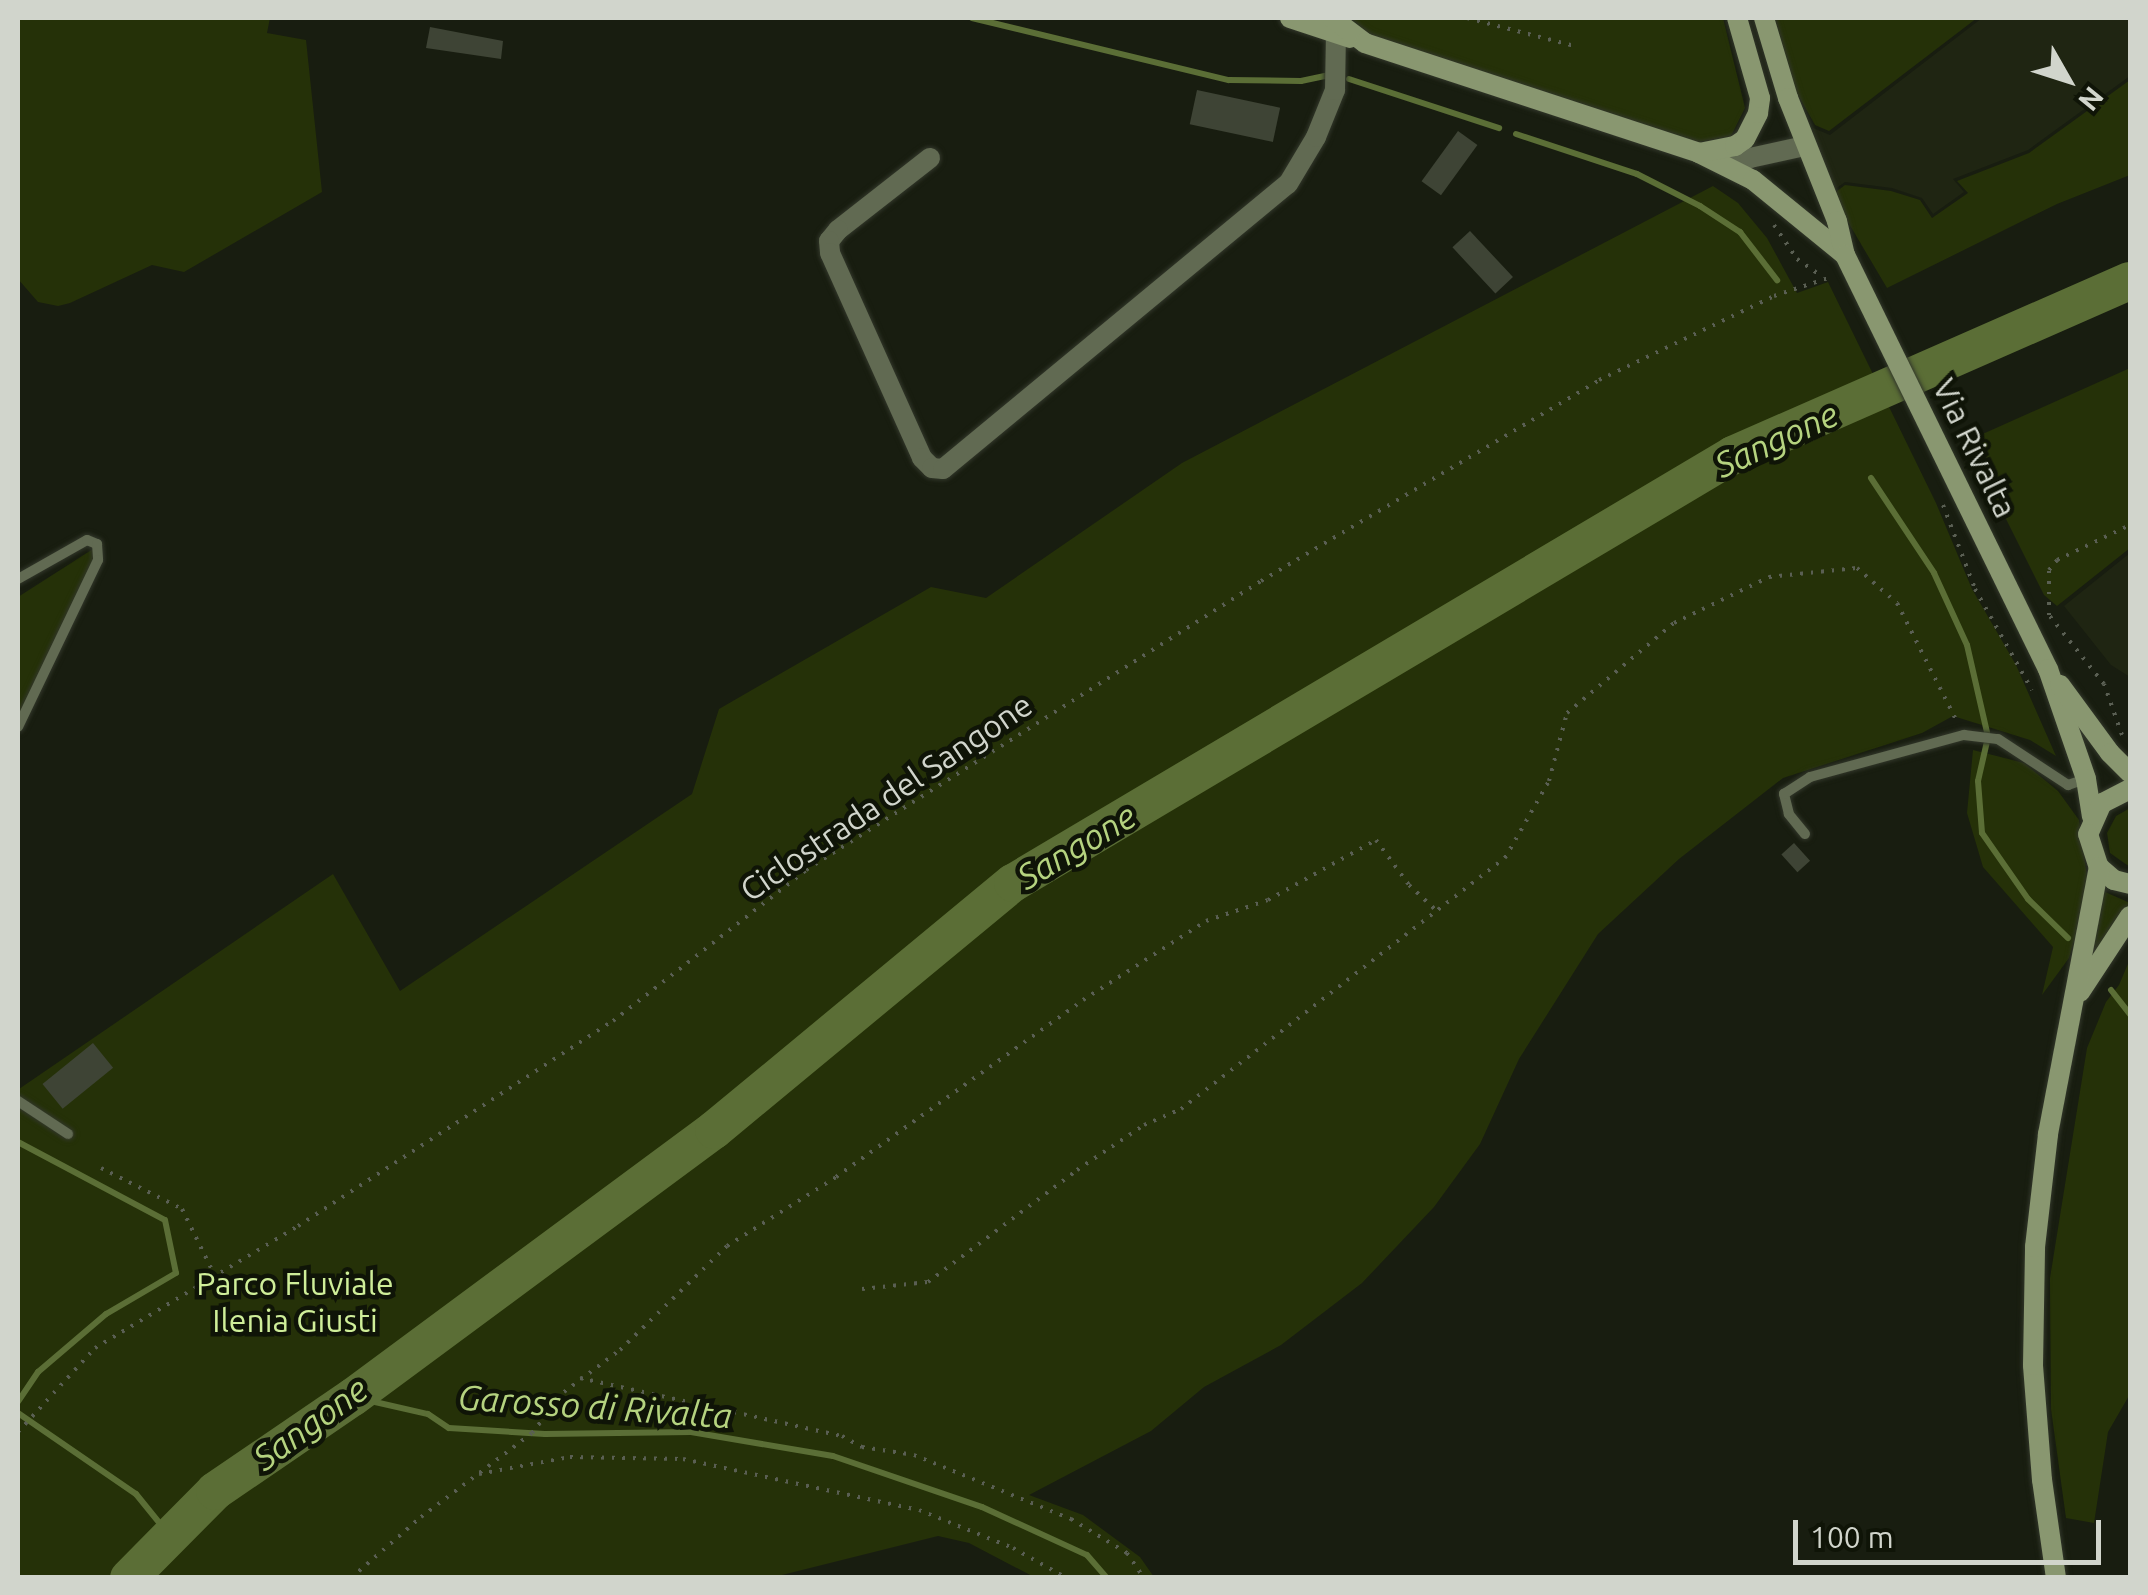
<!DOCTYPE html>
<style>
body{margin:0}
#map{position:relative;width:2148px;height:1595px;overflow:hidden;background:#181d10;font-family:Ubuntu,sans-serif}
div>[style]{position:absolute}
.built>*{inset:0;background:#1f2512}
.green>*{inset:0;background:#253108}
.stream>*{height:6px;margin:-3px;padding:0 3px;transform-origin:3px;border-radius:3px;background:#5b6e36}
.river>*{height:38px;margin:-19px;padding:0 19px;transform-origin:19px;border-radius:19px;background:#5b6e36}
.building>*{inset:0;background:#3e4435;transform-origin:0 0}
.path>*{height:4px;margin-top:-2px;transform-origin:0;background:repeating-linear-gradient(90deg,#5a5f53 0 2.5px,transparent 0 10.5px)}
.roads{filter:drop-shadow(0 0 2px #32372a) drop-shadow(0 0 2px #32372a)}
.lane>*{height:10px;margin:-5px;padding:0 5px;transform-origin:5px;border-radius:5px;background:#616a52}
.street>*{height:20px;margin:-10px;padding:0 10px;transform-origin:10px;border-radius:10px;background:#616a52}
.secondary>*{height:20px;margin:-10px;padding:0 10px;transform-origin:10px;border-radius:10px;background:#899770}
span{translate:-50% -50%;white-space:nowrap;text-align:center;line-height:1.15;-webkit-text-stroke:9px #0f1407;paint-order:stroke}
.street-label{font-size:32px;color:#d1d5cc}
.park-label{font-size:32px;color:#cfee99}
.water-label{font-size:35px;color:#b5d37f;font-style:italic}
.frame{position:absolute;inset:0;border:20px solid #d1d5cc;pointer-events:none}
.north{position:absolute;left:2018px;top:30px;width:100px;height:100px;-webkit-text-stroke:8px #0f1407;paint-order:stroke;rotate:129deg;font-size:28px;font-weight:700;line-height:40px;text-align:center;color:#d1d5cc}
.north::after{content:'';display:block;margin:auto;width:35px;height:45px;background:#d1d5cc;clip-path:polygon(50% 0,100% 100%,50% 72%,0 100%)}
.scale{position:absolute;left:1793px;top:1520px;width:308px;height:45px;box-sizing:border-box;border:5px solid #d1d5cc;border-top:0;padding-left:12px;font-size:30px;line-height:35px;white-space:nowrap;color:#d1d5cc;-webkit-text-stroke:8px #0f1407;paint-order:stroke}
</style>
<div id="map">
<div class="built">
<i style="clip-path:polygon(1982px 18px,2130px 18px,2130px 76px,2028px 150px,1953px 179px,1964px 192px,1933px 214px,1922px 198px,1892px 188px,1845px 182px,1831px 192px,1816px 153px,1813px 128px,1830px 135px)"></i>
<i style="clip-path:polygon(2130px 553px,2130px 677px,2111px 665px,2064px 606px)"></i>
</div>
<div class="green">
<i style="clip-path:polygon(18px 18px,270px 18px,267px 33px,306px 40px,322px 192px,184px 272px,152px 265px,70px 303px,58px 306px,38px 302px,18px 279px)"></i>
<i style="clip-path:polygon(1350px 18px,1723px 18px,1745px 108px,1731px 136px,1699px 142px,1370px 34px)"></i>
<i style="clip-path:polygon(1775px 18px,1977px 18px,1829px 131px,1815px 125px,1797px 93px)"></i>
<i style="clip-path:polygon(2130px 80px,2130px 175px,2057px 204px,1887px 288px,1832px 195px,1845px 185px,1891px 191px,1920px 200px,1932px 218px,1968px 193px,1957px 181px,2029px 153px)"></i>
<i style="clip-path:polygon(1713px 186px,1738px 203px,1767px 238px,1797px 293px,1828px 282px,1936px 503px,1972px 589px,2016px 665px,2056px 756px,2030px 740px,1953px 716px,1922px 733px,1783px 778px,1679px 859px,1598px 934px,1519px 1059px,1480px 1144px,1434px 1207px,1362px 1283px,1281px 1345px,1204px 1387px,1151px 1431px,1029px 1495px,1083px 1515px,1140px 1557px,1154px 1577px,1034px 1577px,969px 1543px,938px 1536px,774px 1577px,18px 1578px,19px 1089px,333px 874px,400px 991px,692px 794px,719px 709px,931px 587px,986px 598px,1182px 463px)"></i>
<i style="clip-path:polygon(2130px 368px,2130px 548px,2057px 606px,2044px 595px,1967px 441px)"></i>
<i style="clip-path:polygon(93px 549px,97px 561px,18px 727px,18px 597px)"></i>
<i style="clip-path:polygon(1973px 750px,2024px 763px,2058px 791px,2079px 820px,2089px 891px,2069px 958px,2042px 995px,2053px 947px,1983px 867px,1967px 813px)"></i>
<i style="clip-path:polygon(2130px 808px,2130px 867px,2110px 853px,2107px 833px,2116px 816px)"></i>
<i style="clip-path:polygon(2103px 891px,2130px 903px,2086px 977px)"></i>
<i style="clip-path:polygon(2130px 959px,2130px 1394px,2108px 1432px,2094px 1523px,2066px 1518px,2051px 1409px,2050px 1278px,2087px 1048px,2106px 1002px,2119px 985px)"></i>
</div>
<div class="stream">
<i style="left:972px;top:18px;width:264px;rotate:13.6deg"></i>
<i style="left:1229px;top:80px;width:72px;rotate:0.8deg"></i>
<i style="left:1301px;top:81px;width:29px;rotate:-12deg"></i>
<i style="left:1349px;top:79px;width:158px;rotate:18.1deg"></i>
<i style="left:1516px;top:134px;width:127px;rotate:18.3deg"></i>
<i style="left:1637px;top:174px;width:71px;rotate:26.9deg"></i>
<i style="left:1700px;top:206px;width:48px;rotate:33deg"></i>
<i style="left:1740px;top:232px;width:61px;rotate:52.4deg"></i>
<i style="left:1871px;top:478px;width:114px;rotate:56.4deg"></i>
<i style="left:1934px;top:573px;width:79px;rotate:65.4deg"></i>
<i style="left:1967px;top:645px;width:94px;rotate:77.1deg"></i>
<i style="left:1988px;top:737px;width:45px;rotate:102.8deg"></i>
<i style="left:1978px;top:781px;width:52px;rotate:85.6deg"></i>
<i style="left:1982px;top:833px;width:80px;rotate:55.1deg"></i>
<i style="left:2028px;top:899px;width:56px;rotate:44.3deg"></i>
<i style="left:2111px;top:990px;width:31px;rotate:52deg"></i>
<i style="left:18px;top:1142px;width:166px;rotate:28deg"></i>
<i style="left:165px;top:1220px;width:54px;rotate:78.3deg"></i>
<i style="left:176px;top:1273px;width:81px;rotate:149.6deg"></i>
<i style="left:106px;top:1314px;width:89px;rotate:139.5deg"></i>
<i style="left:38px;top:1372px;width:36px;rotate:124deg"></i>
<i style="left:353px;top:1397px;width:77px;rotate:12.8deg"></i>
<i style="left:428px;top:1414px;width:25px;rotate:34deg"></i>
<i style="left:449px;top:1428px;width:96px;rotate:3.6deg"></i>
<i style="left:545px;top:1434px;width:146px;rotate:-0.8deg"></i>
<i style="left:691px;top:1432px;width:144px;rotate:9.6deg"></i>
<i style="left:833px;top:1456px;width:157px;rotate:18.9deg"></i>
<i style="left:982px;top:1507px;width:115px;rotate:24.6deg"></i>
<i style="left:1087px;top:1555px;width:30px;rotate:49deg"></i>
<i style="left:18px;top:1413px;width:143px;rotate:34.5deg"></i>
<i style="left:136px;top:1494px;width:54px;rotate:51deg"></i>
</div>
<div class="river">
<i style="left:129px;top:1578px;width:122px;rotate:-45.3deg"></i>
<i style="left:215px;top:1491px;width:167px;rotate:-34.3deg"></i>
<i style="left:353px;top:1397px;width:449px;rotate:-36.5deg"></i>
<i style="left:714px;top:1130px;width:388px;rotate:-39.6deg"></i>
<i style="left:1013px;top:883px;width:838px;rotate:-30.73deg"></i>
<i style="left:1733px;top:455px;width:433px;rotate:-23.7deg"></i>
</div>
<div class="building">
<i style="clip-path:polygon(430px 27px,503px 41px,501px 59px,426px 48px)"></i>
<i style="left:1197px;top:90px;width:85px;height:35px;rotate:12deg"></i>
<i style="left:1458px;top:131px;width:24px;height:62px;rotate:36deg"></i>
<i style="left:1470px;top:231px;width:63px;height:24px;rotate:47deg"></i>
<i style="left:1794px;top:843px;width:24px;height:17px;rotate:48deg"></i>
<i style="left:93px;top:1043px;width:32px;height:65px;rotate:51deg"></i>
</div>
<div class="path">
<i style="left:1467px;top:18px;width:115px;rotate:14.6deg"></i>
<i style="left:1774px;top:225px;width:41px;rotate:55.9deg"></i>
<i style="left:1797px;top:259px;width:29px;rotate:35deg"></i>
<i style="left:1943px;top:505px;width:90px;rotate:69.1deg"></i>
<i style="left:1975px;top:589px;width:116px;rotate:60.6deg"></i>
<i style="left:2122px;top:735px;width:54px;rotate:-109.4deg"></i>
<i style="left:2104px;top:684px;width:88px;rotate:-128.6deg"></i>
<i style="left:2049px;top:615px;width:45px;rotate:-90deg"></i>
<i style="left:2049px;top:570px;width:13px;rotate:-51deg"></i>
<i style="left:2057px;top:560px;width:81px;rotate:-25.6deg"></i>
<i style="left:101px;top:1168px;width:91px;rotate:26.8deg"></i>
<i style="left:182px;top:1209px;width:75px;rotate:63.8deg"></i>
<i style="left:862px;top:1289px;width:66px;rotate:-6.1deg"></i>
<i style="left:928px;top:1282px;width:186px;rotate:-36.9deg"></i>
<i style="left:1077px;top:1170px;width:81px;rotate:-33.9deg"></i>
<i style="left:1144px;top:1125px;width:40px;rotate:-23.4deg"></i>
<i style="left:1181px;top:1109px;width:410px;rotate:-37.8deg"></i>
<i style="left:1505px;top:858px;width:89px;rotate:-60.3deg"></i>
<i style="left:1549px;top:781px;width:70px;rotate:-75.2deg"></i>
<i style="left:1567px;top:713px;width:140px;rotate:-40.1deg"></i>
<i style="left:1674px;top:623px;width:106px;rotate:-25.8deg"></i>
<i style="left:1769px;top:577px;width:88px;rotate:-5.8deg"></i>
<i style="left:1857px;top:568px;width:53px;rotate:41.2deg"></i>
<i style="left:1897px;top:603px;width:133px;rotate:63.2deg"></i>
<i style="left:580px;top:1378px;width:268px;rotate:12.5deg"></i>
<i style="left:842px;top:1436px;width:23px;rotate:29deg"></i>
<i style="left:862px;top:1447px;width:53px;rotate:8.7deg"></i>
<i style="left:914px;top:1455px;width:170px;rotate:22.2deg"></i>
<i style="left:1071px;top:1519px;width:66px;rotate:31.3deg"></i>
<i style="left:1127px;top:1553px;width:30px;rotate:56deg"></i>
<i style="left:18px;top:1432px;width:114px;rotate:-47.5deg"></i>
<i style="left:95px;top:1348px;width:237px;rotate:-31deg"></i>
<i style="left:298px;top:1226px;width:376px;rotate:-33.1deg"></i>
<i style="left:613px;top:1021px;width:245px;rotate:-38deg"></i>
<i style="left:806px;top:870px;width:539px;rotate:-32.42deg"></i>
<i style="left:1261px;top:581px;width:393px;rotate:-30.7deg"></i>
<i style="left:1599px;top:380px;width:194px;rotate:-25.6deg"></i>
<i style="left:1774px;top:296px;width:60px;rotate:-18.4deg"></i>
<i style="left:479px;top:1474px;width:93px;rotate:-10.6deg"></i>
<i style="left:570px;top:1457px;width:113px;rotate:1deg"></i>
<i style="left:683px;top:1459px;width:241px;rotate:12.2deg"></i>
<i style="left:919px;top:1510px;width:101px;rotate:22deg"></i>
<i style="left:1013px;top:1548px;width:62px;rotate:29.1deg"></i>
<i style="left:351px;top:1578px;width:93px;rotate:-41.1deg"></i>
<i style="left:421px;top:1517px;width:139px;rotate:-37.1deg"></i>
<i style="left:532px;top:1433px;width:52px;rotate:-52deg"></i>
<i style="left:564px;top:1392px;width:70px;rotate:-36.9deg"></i>
<i style="left:620px;top:1350px;width:149px;rotate:-44.2deg"></i>
<i style="left:727px;top:1246px;width:129px;rotate:-32.3deg"></i>
<i style="left:836px;top:1177px;width:304px;rotate:-35.6deg"></i>
<i style="left:1083px;top:1000px;width:146px;rotate:-32.7deg"></i>
<i style="left:1206px;top:921px;width:65px;rotate:-18.7deg"></i>
<i style="left:1268px;top:900px;width:124px;rotate:-29.1deg"></i>
<i style="left:1376px;top:840px;width:56px;rotate:53.7deg"></i>
<i style="left:1409px;top:885px;width:38px;rotate:43deg"></i>
</div>
<div class="roads">
<div class="lane">
<i style="left:18px;top:579px;width:79px;rotate:-29.5deg"></i>
<i style="left:87px;top:540px;width:11px;rotate:22deg"></i>
<i style="left:97px;top:544px;width:16px;rotate:86deg"></i>
<i style="left:98px;top:560px;width:185px;rotate:115.6deg"></i>
<i style="left:1805px;top:834px;width:26px;rotate:-129deg"></i>
<i style="left:1789px;top:814px;width:21px;rotate:-104deg"></i>
<i style="left:1784px;top:794px;width:31px;rotate:-33deg"></i>
<i style="left:1810px;top:777px;width:160px;rotate:-15.3deg"></i>
<i style="left:1964px;top:735px;width:34px;rotate:7deg"></i>
<i style="left:1998px;top:739px;width:84px;rotate:33.3deg"></i>
<i style="left:2068px;top:785px;width:18px;rotate:-19deg"></i>
<i style="left:18px;top:1101px;width:60px;rotate:33.4deg"></i>
</div>
<div class="street">
<i style="left:1706px;top:154px;width:44px;rotate:5.2deg"></i>
<i style="left:1750px;top:158px;width:56px;rotate:-12.3deg"></i>
<i style="left:930px;top:158px;width:117px;rotate:142deg"></i>
<i style="left:838px;top:230px;width:14px;rotate:129deg"></i>
<i style="left:829px;top:241px;width:12px;rotate:85deg"></i>
<i style="left:830px;top:253px;width:225px;rotate:65.8deg"></i>
<i style="left:922px;top:458px;width:14px;rotate:45deg"></i>
<i style="left:932px;top:468px;width:11px;rotate:5deg"></i>
<i style="left:943px;top:469px;width:447px;rotate:-39.6deg"></i>
<i style="left:1288px;top:184px;width:55px;rotate:-59.2deg"></i>
<i style="left:1316px;top:137px;width:51px;rotate:-68deg"></i>
<i style="left:1335px;top:90px;width:57px;rotate:-89deg"></i>
</div>
<div class="secondary">
<i style="left:1290px;top:18px;width:63px;rotate:18.4deg"></i>
<i style="left:1332px;top:18px;width:41px;rotate:37.1deg"></i>
<i style="left:1365px;top:43px;width:352px;rotate:18.2deg"></i>
<i style="left:1699px;top:153px;width:60px;rotate:26.6deg"></i>
<i style="left:1753px;top:180px;width:119px;rotate:39.2deg"></i>
<i style="left:1764px;top:18px;width:84px;rotate:73.3deg"></i>
<i style="left:1788px;top:98px;width:132px;rotate:68.3deg"></i>
<i style="left:1837px;top:221px;width:35px;rotate:77deg"></i>
<i style="left:1845px;top:255px;width:461px;rotate:63.9deg"></i>
<i style="left:2048px;top:669px;width:116px;rotate:70.9deg"></i>
<i style="left:2086px;top:779px;width:38px;rotate:81deg"></i>
<i style="left:1699px;top:153px;width:37px;rotate:-11deg"></i>
<i style="left:1735px;top:146px;width:12px;rotate:-35deg"></i>
<i style="left:1745px;top:139px;width:29px;rotate:-63deg"></i>
<i style="left:1758px;top:113px;width:15px;rotate:-82deg"></i>
<i style="left:1760px;top:98px;width:83px;rotate:-106deg"></i>
<i style="left:2060px;top:685px;width:84px;rotate:53.7deg"></i>
<i style="left:2110px;top:753px;width:28px;rotate:45deg"></i>
<i style="left:2130px;top:789px;width:31px;rotate:153deg"></i>
<i style="left:2102px;top:803px;width:34px;rotate:114deg"></i>
<i style="left:2088px;top:834px;width:35px;rotate:72deg"></i>
<i style="left:2099px;top:867px;width:20px;rotate:41deg"></i>
<i style="left:2114px;top:880px;width:16px;rotate:14deg"></i>
<i style="left:2080px;top:992px;width:91px;rotate:-56.7deg"></i>
<i style="left:2056px;top:1578px;width:99px;rotate:-98.1deg"></i>
<i style="left:2042px;top:1480px;width:115px;rotate:-94.5deg"></i>
<i style="left:2033px;top:1365px;width:118px;rotate:-89deg"></i>
<i style="left:2035px;top:1247px;width:114px;rotate:-83.4deg"></i>
<i style="left:2048px;top:1134px;width:272px;rotate:-79.2deg"></i>
</div>
</div>
<div class="street-label">
<span style="left:1975px;top:448px;rotate:64deg">Via Rivalta</span>
<span style="left:886px;top:797px;rotate:-34deg">Ciclostrada del Sangone</span>
</div>
<div class="park-label">
<span style="left:295px;top:1302px">Parco Fluviale<br>Ilenia Giusti</span>
</div>
<div class="water-label">
<span style="left:1776px;top:439px;rotate:-25deg">Sangone</span>
<span style="left:1076px;top:846px;rotate:-31deg">Sangone</span>
<span style="left:595px;top:1406px;rotate:4deg">Garosso di Rivalta</span>
<span style="left:310px;top:1423px;rotate:-36deg">Sangone</span>
</div>
<div class="frame"></div>
<div class="north">N</div>
<div class="scale">100 m</div>
</div>
